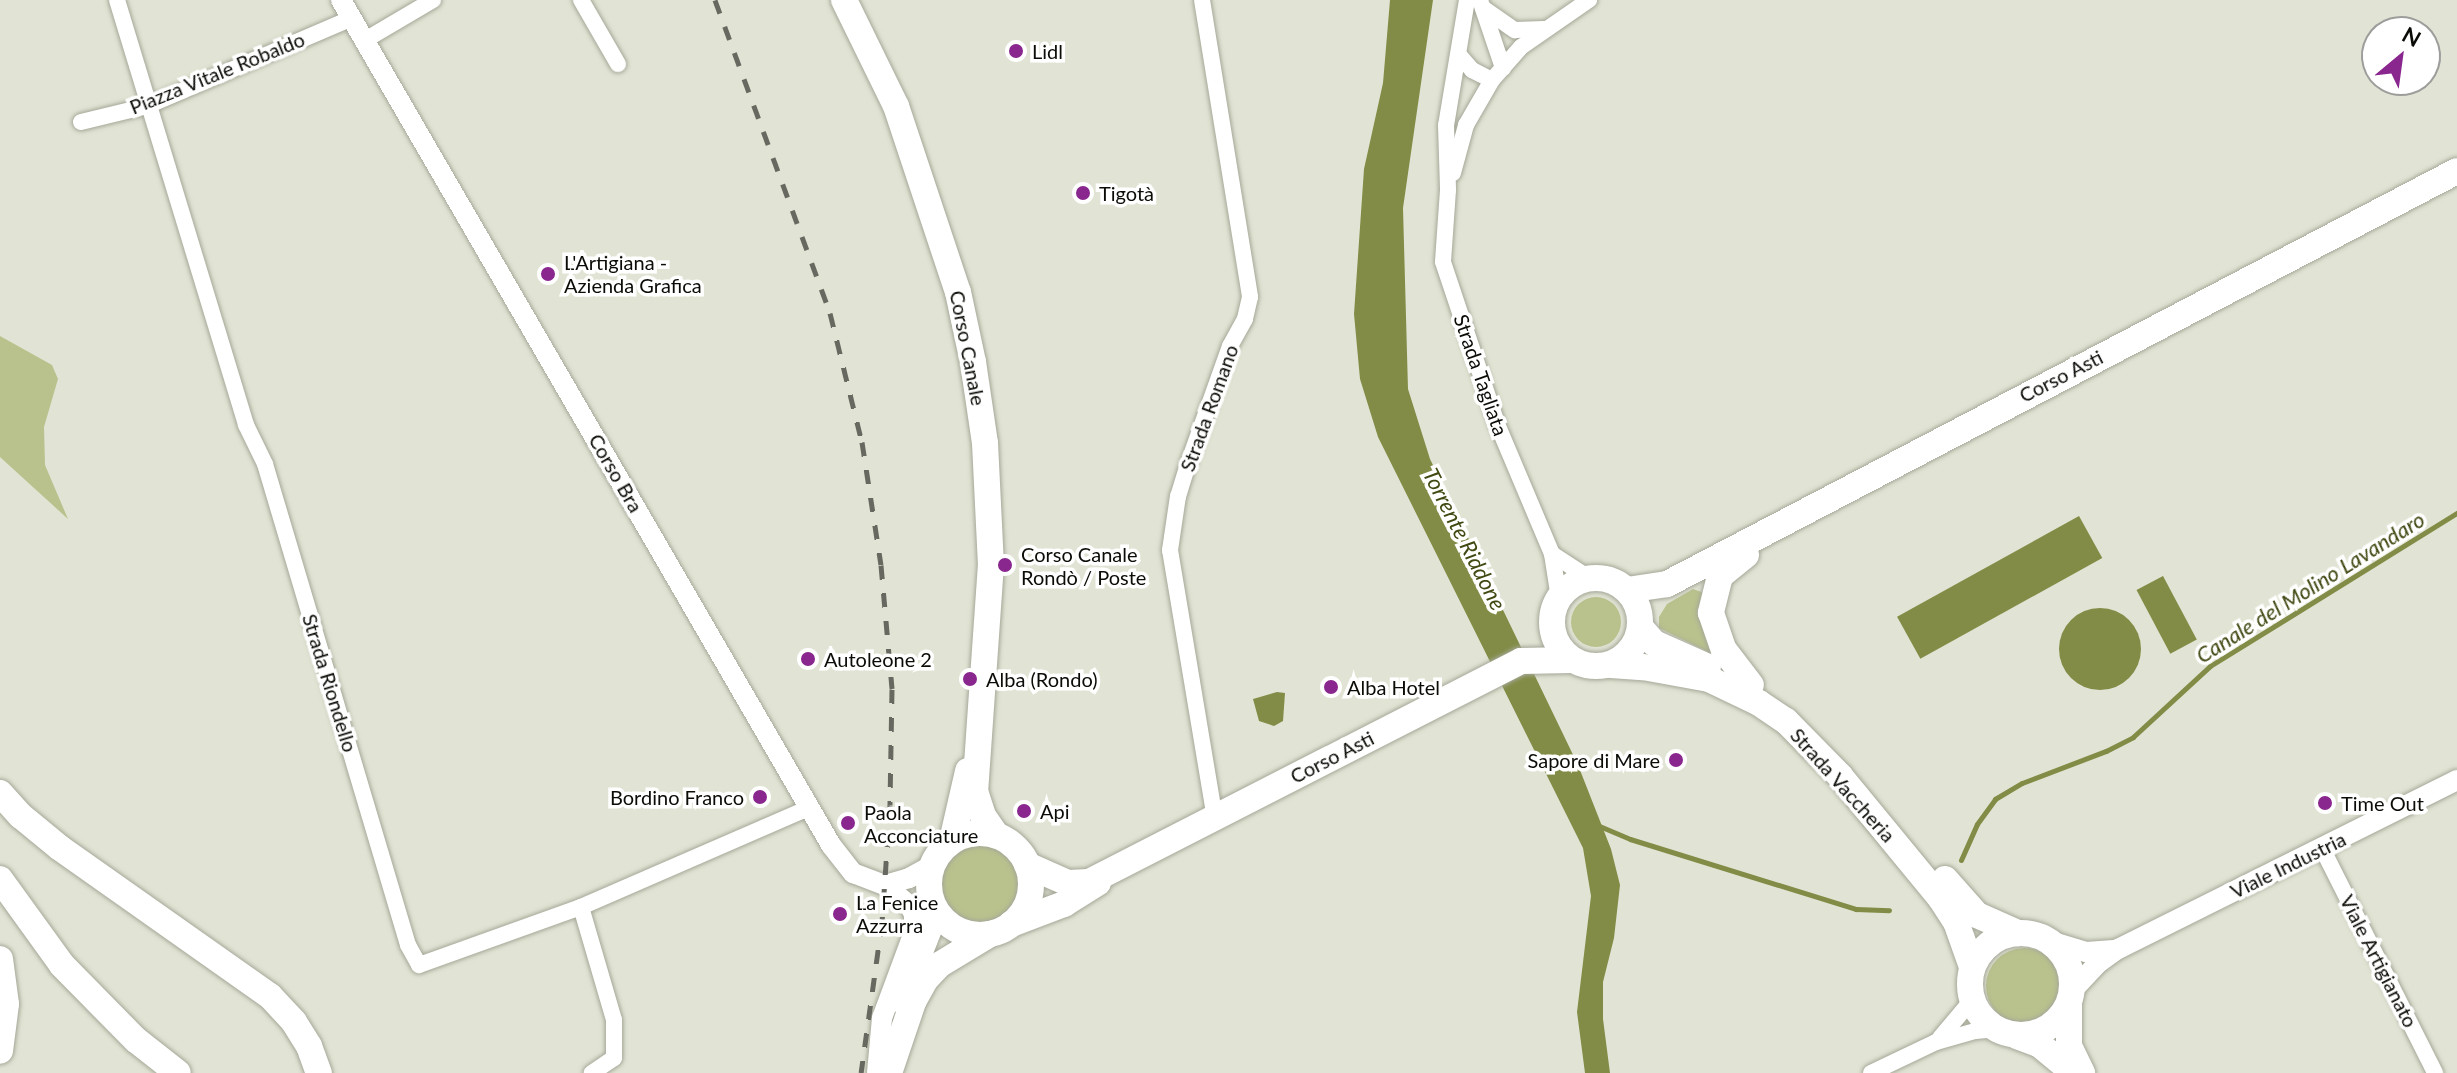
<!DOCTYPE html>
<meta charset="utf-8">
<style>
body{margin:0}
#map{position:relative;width:2457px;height:1073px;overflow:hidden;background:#e1e4d4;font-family:Lato,sans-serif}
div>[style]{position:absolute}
.green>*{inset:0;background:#b9c28d}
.round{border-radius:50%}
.water>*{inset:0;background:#828c46;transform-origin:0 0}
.stream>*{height:5px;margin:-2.5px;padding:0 2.5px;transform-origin:2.5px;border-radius:2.5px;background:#828c46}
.roads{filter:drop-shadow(0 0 2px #a5a898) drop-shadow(0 0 2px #a5a898)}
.minor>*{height:16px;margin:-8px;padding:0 8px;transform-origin:8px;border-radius:8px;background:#fff}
.tertiary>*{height:20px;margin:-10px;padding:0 10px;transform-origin:10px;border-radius:10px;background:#fff}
.primary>*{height:26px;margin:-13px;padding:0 13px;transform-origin:13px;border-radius:13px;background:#fff}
.primary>.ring{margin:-13px;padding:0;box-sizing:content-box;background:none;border:26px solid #fff;border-radius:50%}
.trunk>*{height:26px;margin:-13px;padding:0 13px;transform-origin:13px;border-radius:13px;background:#fff}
.rail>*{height:5px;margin-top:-2.5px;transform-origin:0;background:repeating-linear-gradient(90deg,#676960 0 14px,transparent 0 28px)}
.dots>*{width:22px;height:22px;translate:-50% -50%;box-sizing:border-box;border:4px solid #fff;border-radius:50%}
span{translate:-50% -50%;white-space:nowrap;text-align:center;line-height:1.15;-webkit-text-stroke:7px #fff;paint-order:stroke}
.poi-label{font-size:20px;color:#0b0c07}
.left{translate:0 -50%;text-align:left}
.right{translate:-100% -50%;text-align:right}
.street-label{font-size:20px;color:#0b0c07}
.water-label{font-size:22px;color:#434913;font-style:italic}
.north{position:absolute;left:2361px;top:16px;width:80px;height:80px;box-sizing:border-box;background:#fff;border:2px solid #9d9e9c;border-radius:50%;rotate:29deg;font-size:22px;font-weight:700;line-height:32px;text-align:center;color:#0b0c07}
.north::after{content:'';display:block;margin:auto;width:28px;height:36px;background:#8a278e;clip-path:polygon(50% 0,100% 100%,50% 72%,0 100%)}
</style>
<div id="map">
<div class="green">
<i style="clip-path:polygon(0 336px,52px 365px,58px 379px,44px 427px,45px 465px,68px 519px,0 457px)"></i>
<i style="clip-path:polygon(1693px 589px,1707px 594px,1727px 661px,1659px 628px,1659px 617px,1667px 604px)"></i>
<i class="round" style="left:1571px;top:597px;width:50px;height:50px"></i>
<i class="round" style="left:938px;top:842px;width:84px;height:84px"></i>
<i class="round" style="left:1986px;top:948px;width:76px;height:76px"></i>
</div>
<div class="water">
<i style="clip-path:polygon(1390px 0,1433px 0,1403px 208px,1408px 389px,1430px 459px,1578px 765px,1611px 849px,1620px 885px,1614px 938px,1603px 982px,1603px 1019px,1610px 1073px,1585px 1073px,1577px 1012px,1591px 896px,1583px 848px,1378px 437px,1360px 379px,1354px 314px,1364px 169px,1383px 83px)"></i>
<i style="left:2079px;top:516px;width:48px;height:208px;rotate:61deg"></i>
<i style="left:2163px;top:576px;width:72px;height:30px;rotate:62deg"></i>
<i class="round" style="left:2059px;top:608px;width:82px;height:82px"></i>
<i style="clip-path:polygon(1277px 692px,1285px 693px,1283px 721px,1274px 726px,1259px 721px,1253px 699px)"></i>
</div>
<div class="stream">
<i style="left:1597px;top:825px;width:36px;rotate:23deg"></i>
<i style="left:1630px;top:839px;width:237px;rotate:17.2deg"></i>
<i style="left:1856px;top:909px;width:33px;rotate:2deg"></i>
<i style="left:1961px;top:860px;width:39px;rotate:-66deg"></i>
<i style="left:1977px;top:824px;width:31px;rotate:-54deg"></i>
<i style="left:1995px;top:799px;width:31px;rotate:-31deg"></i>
<i style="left:2022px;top:783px;width:90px;rotate:-20.9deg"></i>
<i style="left:2106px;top:751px;width:30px;rotate:-27deg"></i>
<i style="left:2133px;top:737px;width:105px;rotate:-42.7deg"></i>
<i style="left:2210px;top:666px;width:291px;rotate:-31.8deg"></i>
</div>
<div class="roads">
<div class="minor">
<i style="left:117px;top:0;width:444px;rotate:73.1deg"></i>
<i style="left:246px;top:425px;width:43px;rotate:64deg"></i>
<i style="left:265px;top:464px;width:502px;rotate:73.44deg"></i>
<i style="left:408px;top:945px;width:23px;rotate:61deg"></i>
<i style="left:419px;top:965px;width:172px;rotate:-19.7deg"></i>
<i style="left:581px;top:907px;width:249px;rotate:-23.5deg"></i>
<i style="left:581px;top:0;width:74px;rotate:60deg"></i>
<i style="left:1202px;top:0;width:301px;rotate:80.8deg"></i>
<i style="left:1250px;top:297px;width:23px;rotate:103deg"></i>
<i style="left:1245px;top:319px;width:31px;rotate:119deg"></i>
<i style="left:1230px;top:346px;width:125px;rotate:109.6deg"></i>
<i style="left:1188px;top:464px;width:34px;rotate:107deg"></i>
<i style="left:1178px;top:496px;width:55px;rotate:98.4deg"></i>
<i style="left:1170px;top:550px;width:272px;rotate:80.5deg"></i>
<i style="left:1467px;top:0;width:127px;rotate:99.5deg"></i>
<i style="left:1446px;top:125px;width:65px;rotate:88.2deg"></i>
<i style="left:1448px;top:190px;width:72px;rotate:94deg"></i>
<i style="left:1443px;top:262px;width:173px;rotate:71.5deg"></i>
<i style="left:1498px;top:426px;width:139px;rotate:67.1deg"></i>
<i style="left:1552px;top:554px;width:45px;rotate:81deg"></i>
<i style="left:1480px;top:0;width:72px;rotate:71.3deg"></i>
<i style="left:1483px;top:8px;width:39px;rotate:35deg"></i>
<i style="left:1515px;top:30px;width:29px;rotate:-2deg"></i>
<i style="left:365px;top:40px;width:79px;rotate:-30.5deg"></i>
<i style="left:1459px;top:55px;width:20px;rotate:49deg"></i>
<i style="left:1472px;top:70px;width:22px;rotate:27deg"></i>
<i style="left:81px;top:122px;width:68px;rotate:-13.6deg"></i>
<i style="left:147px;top:106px;width:223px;rotate:-23.2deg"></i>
<i style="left:1453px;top:173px;width:50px;rotate:-74.8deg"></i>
<i style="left:1466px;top:125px;width:52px;rotate:-60deg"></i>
<i style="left:1492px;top:80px;width:44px;rotate:-48.7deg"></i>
<i style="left:1521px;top:47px;width:83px;rotate:-34.7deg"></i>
<i style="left:1552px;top:554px;width:44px;rotate:33deg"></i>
<i style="left:2322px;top:848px;width:252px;rotate:63.3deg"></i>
<i style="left:581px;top:907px;width:118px;rotate:73.7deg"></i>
<i style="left:614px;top:1020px;width:38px;rotate:90deg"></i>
<i style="left:614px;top:1058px;width:27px;rotate:146deg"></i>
<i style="left:1940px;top:1038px;width:50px;rotate:-49.9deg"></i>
<i style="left:1871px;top:1073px;width:72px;rotate:-25.5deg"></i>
<i style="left:1936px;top:1042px;width:41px;rotate:-15.8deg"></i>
<i style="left:1975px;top:1031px;width:21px;rotate:-5deg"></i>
</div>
<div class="tertiary">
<i style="left:341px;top:0;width:977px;rotate:59.89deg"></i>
<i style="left:831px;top:845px;width:36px;rotate:52deg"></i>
<i style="left:853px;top:873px;width:34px;rotate:21deg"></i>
<i style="left:885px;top:885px;width:31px;rotate:40deg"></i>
<i style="left:909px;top:905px;width:10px;rotate:61deg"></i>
<i style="left:914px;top:914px;width:18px;rotate:90deg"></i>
<i style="left:914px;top:932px;width:92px;rotate:110.4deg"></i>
<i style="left:882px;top:1018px;width:55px;rotate:95.2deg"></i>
<i style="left:885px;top:885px;width:25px;rotate:-16deg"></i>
<i style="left:909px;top:878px;width:26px;rotate:-29deg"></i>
<i style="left:2050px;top:941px;width:38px;rotate:17deg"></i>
<i style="left:2086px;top:952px;width:28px;rotate:-4deg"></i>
<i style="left:2072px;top:991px;width:37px;rotate:-47deg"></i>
<i style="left:2097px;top:964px;width:26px;rotate:-36deg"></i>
<i style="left:2118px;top:949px;width:379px;rotate:-26.5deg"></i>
</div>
<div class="primary">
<i style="left:844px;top:0;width:118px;rotate:63.9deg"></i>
<i style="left:896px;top:106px;width:196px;rotate:71.6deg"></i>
<i style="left:958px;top:292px;width:72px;rotate:77.9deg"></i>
<i style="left:973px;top:362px;width:82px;rotate:81.6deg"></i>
<i style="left:985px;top:443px;width:121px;rotate:87.2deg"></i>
<i style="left:991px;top:564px;width:228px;rotate:94deg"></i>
<i style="left:975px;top:791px;width:26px;rotate:72deg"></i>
<i style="left:983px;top:816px;width:24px;rotate:55deg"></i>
<i style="left:1746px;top:555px;width:33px;rotate:141deg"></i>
<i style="left:1720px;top:576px;width:38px;rotate:104deg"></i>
<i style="left:1711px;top:613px;width:39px;rotate:71deg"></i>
<i style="left:1724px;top:650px;width:44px;rotate:52.4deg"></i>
<i class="ring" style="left:1552px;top:578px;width:62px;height:62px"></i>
<i style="left:1627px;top:590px;width:40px;rotate:-8.5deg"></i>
<i style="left:1667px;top:584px;width:891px;rotate:-27.6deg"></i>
<i style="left:1641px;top:628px;width:20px;rotate:49deg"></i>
<i style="left:1654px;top:643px;width:59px;rotate:24deg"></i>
<i style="left:1611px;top:665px;width:32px;rotate:4deg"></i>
<i style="left:1643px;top:667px;width:67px;rotate:10.3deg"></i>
<i style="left:1709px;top:679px;width:55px;rotate:25.6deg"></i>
<i style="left:1759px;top:703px;width:32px;rotate:34deg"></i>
<i style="left:1786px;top:721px;width:77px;rotate:45.5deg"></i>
<i style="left:1840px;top:776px;width:159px;rotate:50.6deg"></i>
<i style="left:1941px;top:899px;width:27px;rotate:57deg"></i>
<i style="left:1956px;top:922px;width:48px;rotate:70.4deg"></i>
<i class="ring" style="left:929px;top:833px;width:76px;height:76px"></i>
<i style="left:952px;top:841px;width:72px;rotate:-77.1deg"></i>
<i style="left:1027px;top:865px;width:45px;rotate:23.7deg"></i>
<i style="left:1068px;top:883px;width:21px;rotate:-3deg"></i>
<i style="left:1089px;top:882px;width:485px;rotate:-27.1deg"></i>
<i style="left:1521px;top:661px;width:51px;rotate:-1.1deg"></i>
<i style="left:1945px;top:879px;width:48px;rotate:48.4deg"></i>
<i style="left:1977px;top:915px;width:45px;rotate:23.7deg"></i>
<i style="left:1011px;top:924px;width:57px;rotate:-20.7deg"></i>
<i style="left:1064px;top:904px;width:40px;rotate:-32deg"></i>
<i class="ring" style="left:1970px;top:933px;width:76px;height:76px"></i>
<i style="left:901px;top:1000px;width:96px;rotate:-68.5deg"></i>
<i style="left:2069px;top:1005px;width:41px;rotate:90deg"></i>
<i style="left:2069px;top:1046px;width:30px;rotate:64deg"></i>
<i style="left:2017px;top:1036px;width:25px;rotate:21deg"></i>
<i style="left:2040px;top:1045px;width:44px;rotate:39.5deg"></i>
<i style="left:889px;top:1073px;width:75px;rotate:-71.3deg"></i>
<i style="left:913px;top:1002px;width:26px;rotate:-61deg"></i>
<i style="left:926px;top:979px;width:19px;rotate:-47deg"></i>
<i style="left:939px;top:965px;width:60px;rotate:-31.3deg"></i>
</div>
<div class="trunk">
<i style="left:0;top:793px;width:31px;rotate:48deg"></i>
<i style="left:21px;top:816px;width:50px;rotate:39.4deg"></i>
<i style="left:60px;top:848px;width:257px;rotate:35.2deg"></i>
<i style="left:270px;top:996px;width:35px;rotate:47deg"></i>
<i style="left:294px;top:1022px;width:28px;rotate:58deg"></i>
<i style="left:309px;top:1046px;width:29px;rotate:70deg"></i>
<i style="left:0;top:879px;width:106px;rotate:54.2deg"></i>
<i style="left:62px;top:965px;width:105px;rotate:45.4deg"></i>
<i style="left:136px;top:1040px;width:53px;rotate:38.2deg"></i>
<i style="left:0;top:959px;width:45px;rotate:82.4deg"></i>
<i style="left:6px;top:1004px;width:47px;rotate:97.3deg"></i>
</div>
</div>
<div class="rail">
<i style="left:715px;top:0;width:333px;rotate:69.8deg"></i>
<i style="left:830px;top:313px;width:133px;rotate:76.1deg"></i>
<i style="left:862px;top:442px;width:124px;rotate:81.2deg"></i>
<i style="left:881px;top:565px;width:124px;rotate:84.9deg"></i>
<i style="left:892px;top:689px;width:116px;rotate:91deg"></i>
<i style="left:890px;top:805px;width:117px;rotate:93.9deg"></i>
<i style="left:882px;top:922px;width:152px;rotate:97.9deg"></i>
</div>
<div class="dots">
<i style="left:1016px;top:51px;background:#8a278e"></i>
<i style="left:1083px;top:193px;background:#8a278e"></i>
<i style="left:548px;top:274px;background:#8a278e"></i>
<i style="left:1005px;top:565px;background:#8a278e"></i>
<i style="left:808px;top:659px;background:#8a278e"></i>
<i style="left:970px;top:679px;background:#8a278e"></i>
<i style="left:1331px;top:687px;background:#8a278e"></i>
<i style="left:1676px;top:760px;background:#8a278e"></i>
<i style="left:760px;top:797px;background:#8a278e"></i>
<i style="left:2325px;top:803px;background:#8a278e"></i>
<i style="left:1024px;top:811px;background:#8a278e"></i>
<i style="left:848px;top:823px;background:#8a278e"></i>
<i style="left:840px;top:914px;background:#8a278e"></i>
</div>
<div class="poi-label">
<span class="left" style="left:1032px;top:51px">Lidl</span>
<span class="left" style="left:1099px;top:193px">Tigotà</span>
<span class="left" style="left:564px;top:274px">L'Artigiana -<br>Azienda Grafica</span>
<span class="left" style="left:1021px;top:566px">Corso Canale<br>Rondò / Poste</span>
<span class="left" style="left:824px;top:659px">Autoleone 2</span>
<span class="left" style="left:986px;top:679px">Alba (Rondo)</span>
<span class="left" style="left:1347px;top:687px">Alba Hotel</span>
<span class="right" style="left:1660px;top:760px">Sapore di Mare</span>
<span class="right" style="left:744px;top:797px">Bordino Franco</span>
<span class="left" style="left:2341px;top:803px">Time Out</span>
<span class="left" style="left:1040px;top:811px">Api</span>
<span class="left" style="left:864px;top:824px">Paola<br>Acconciature</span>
<span class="left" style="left:856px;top:914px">La Fenice<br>Azzurra</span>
</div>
<div class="street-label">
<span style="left:217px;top:73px;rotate:-22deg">Piazza Vitale Robaldo</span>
<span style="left:968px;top:348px;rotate:79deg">Corso Canale</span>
<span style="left:1481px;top:375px;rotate:71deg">Strada Tagliata</span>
<span style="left:2061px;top:376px;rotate:-27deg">Corso Asti</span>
<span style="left:1209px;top:408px;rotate:-70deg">Strada Romano</span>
<span style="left:616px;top:473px;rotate:60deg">Corso Bra</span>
<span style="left:330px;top:683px;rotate:73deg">Strada Riondello</span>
<span style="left:1332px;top:757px;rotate:-27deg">Corso Asti</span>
<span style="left:1843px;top:785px;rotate:48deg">Strada Vaccheria</span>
<span style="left:2288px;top:865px;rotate:-26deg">Viale Industria</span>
<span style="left:2379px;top:961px;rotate:63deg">Viale Artigianato</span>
</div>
<div class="water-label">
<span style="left:1465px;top:539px;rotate:63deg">Torrente Riddone</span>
<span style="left:2310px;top:587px;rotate:-32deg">Canale del Molino Lavandaro</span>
</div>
<div class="north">N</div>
</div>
